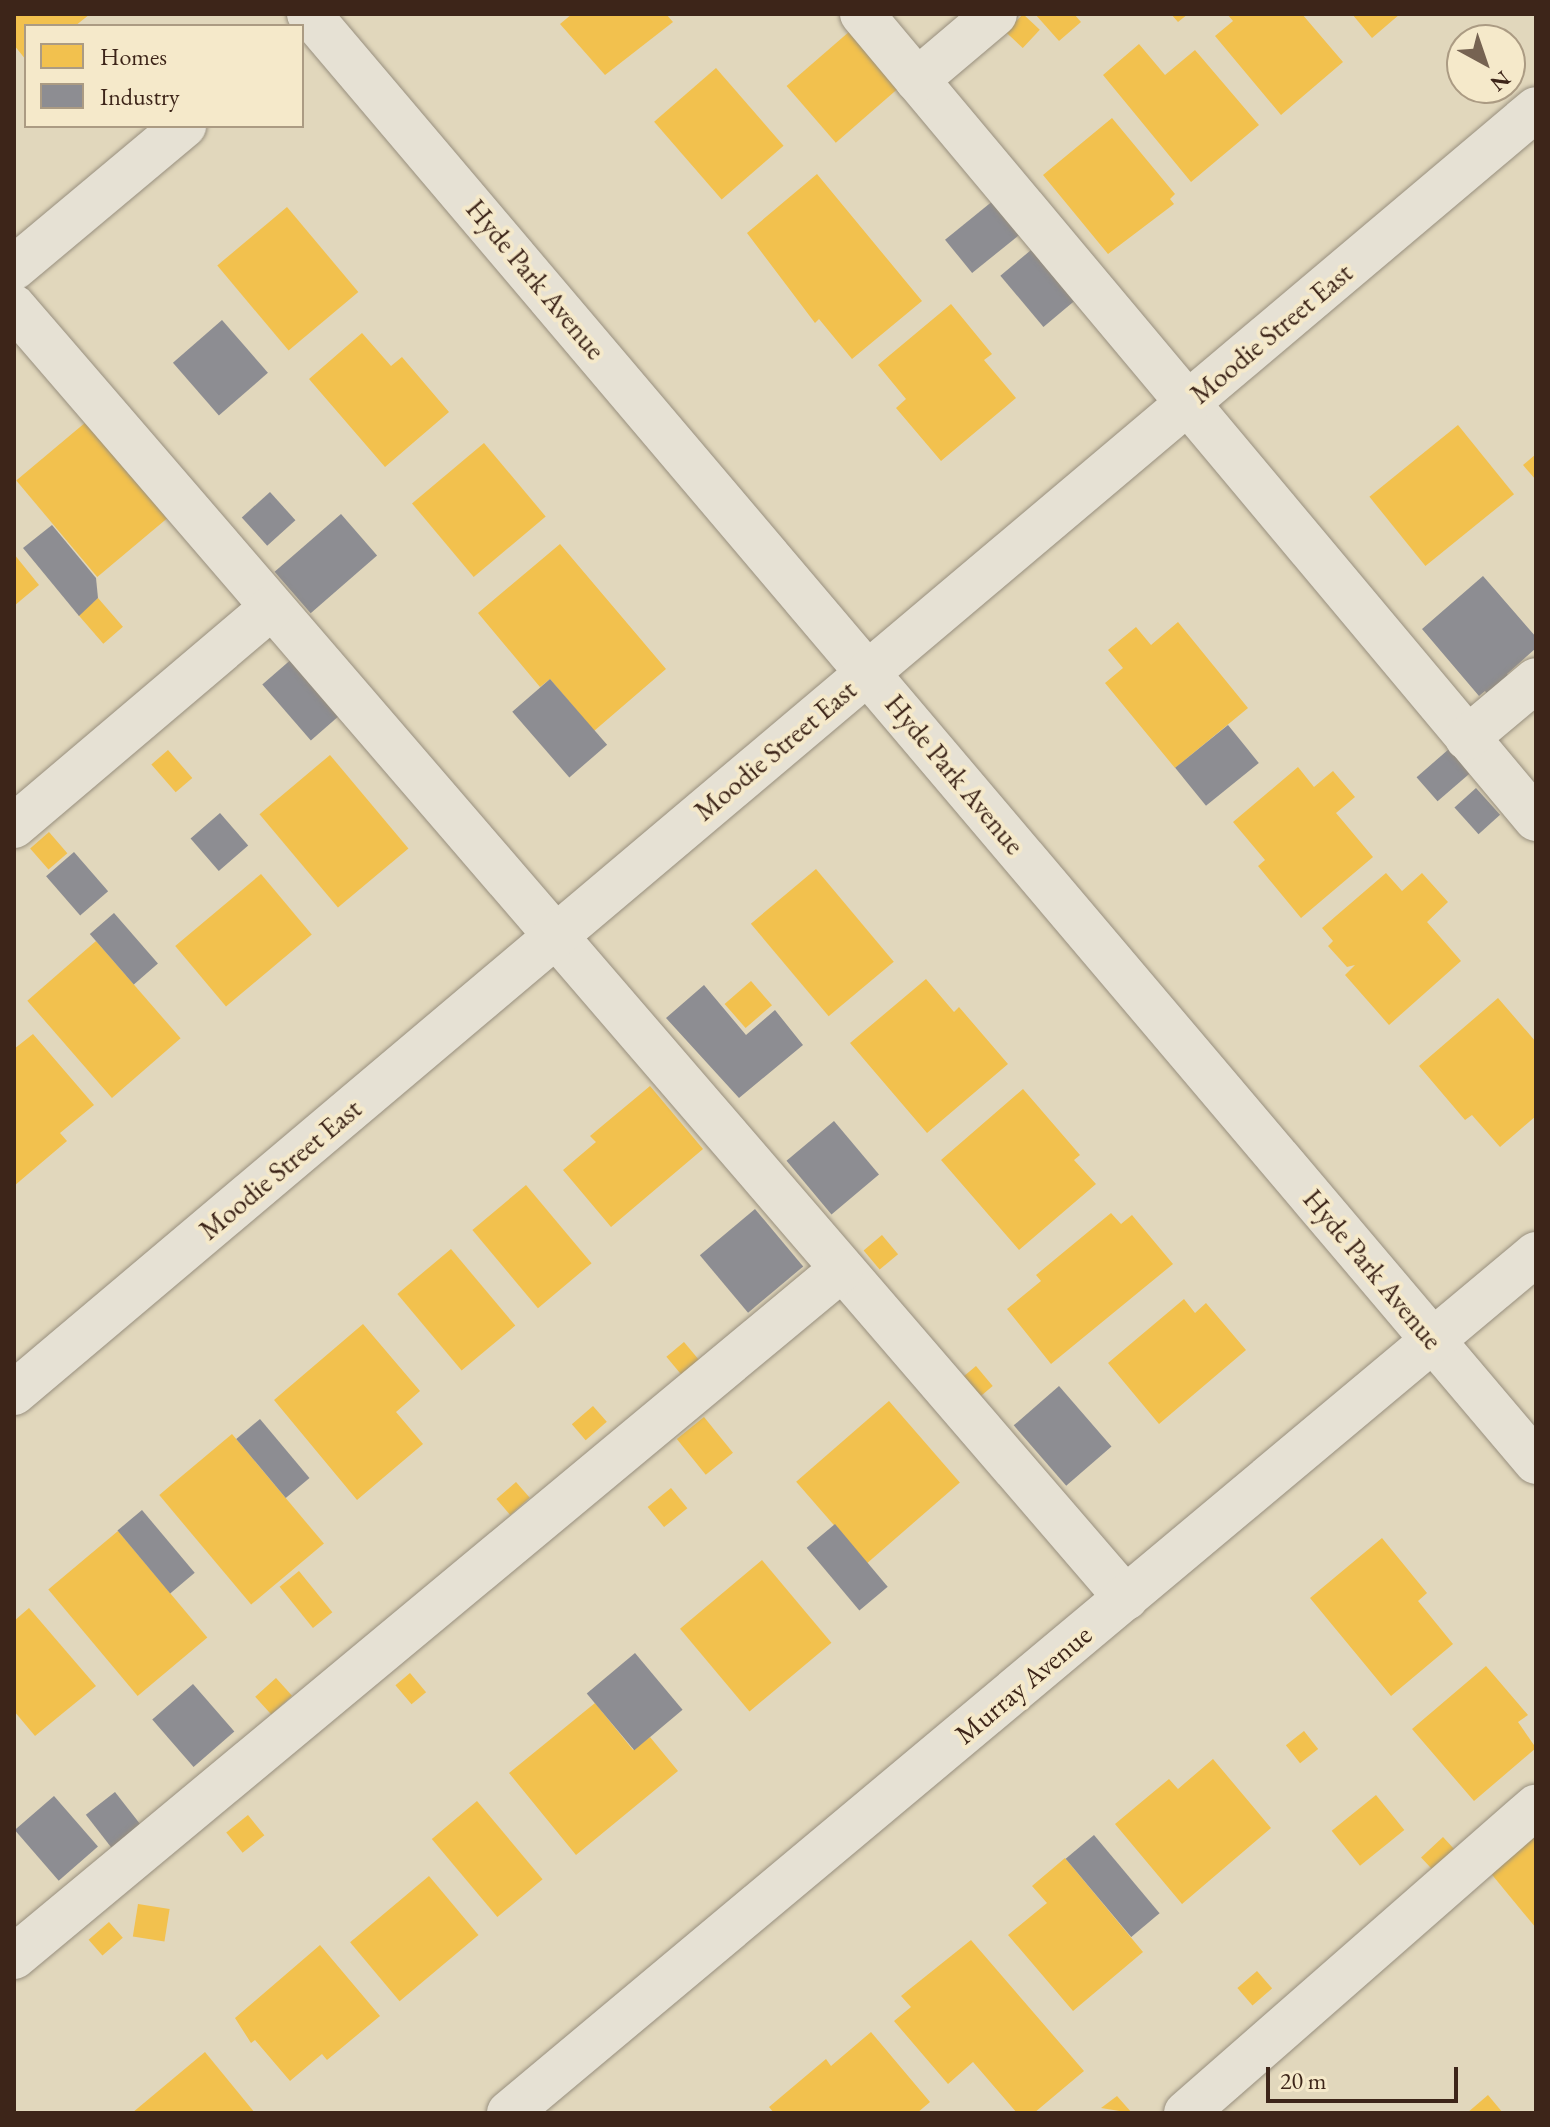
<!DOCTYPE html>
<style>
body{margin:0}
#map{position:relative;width:1550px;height:2127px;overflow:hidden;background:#e1d7bc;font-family:"EB Garamond",serif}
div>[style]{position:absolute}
.homes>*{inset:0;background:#f2c14e;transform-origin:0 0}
.industry>*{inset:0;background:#8d8d92;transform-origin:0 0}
.roads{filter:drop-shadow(0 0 2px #988f7e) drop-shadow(0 0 2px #988f7e)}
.minor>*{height:44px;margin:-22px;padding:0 22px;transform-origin:22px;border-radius:22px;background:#e6e1d4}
span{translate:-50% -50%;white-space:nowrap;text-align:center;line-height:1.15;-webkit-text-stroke:8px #f5e9ca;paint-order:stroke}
.street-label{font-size:28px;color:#3d2519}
.frame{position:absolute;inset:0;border:16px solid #3d2519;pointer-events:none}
.legend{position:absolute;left:24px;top:24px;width:280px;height:104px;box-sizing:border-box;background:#f5e9ca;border:2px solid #ab9b83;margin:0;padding:10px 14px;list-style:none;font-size:24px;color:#3d2519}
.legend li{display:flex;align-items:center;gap:16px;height:40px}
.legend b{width:40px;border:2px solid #ab9b83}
.north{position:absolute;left:1446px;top:24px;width:80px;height:80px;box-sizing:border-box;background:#f5e9ca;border:2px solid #ab9b83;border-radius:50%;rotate:140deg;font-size:22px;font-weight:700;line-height:32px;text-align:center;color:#3d2519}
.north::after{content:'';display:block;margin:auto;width:28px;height:36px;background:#766352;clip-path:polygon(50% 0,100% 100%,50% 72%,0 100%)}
.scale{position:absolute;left:1266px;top:2067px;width:192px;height:36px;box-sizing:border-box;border:4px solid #3d2519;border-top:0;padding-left:10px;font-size:24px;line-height:28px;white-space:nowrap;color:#3d2519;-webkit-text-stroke:6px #f5e9ca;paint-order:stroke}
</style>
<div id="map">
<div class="homes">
<i style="clip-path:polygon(14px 14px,90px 14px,75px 26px,26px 26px,26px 60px,14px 45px)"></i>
<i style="clip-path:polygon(572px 14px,666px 14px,673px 22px,605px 75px,560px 24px)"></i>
<i style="left:1023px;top:14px;width:23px;height:25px;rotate:43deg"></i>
<i style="clip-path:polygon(1035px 14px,1074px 14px,1081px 22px,1059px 41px)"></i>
<i style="clip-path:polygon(1171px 14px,1188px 14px,1178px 22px)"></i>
<i style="clip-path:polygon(1227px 14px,1302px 14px,1343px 62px,1281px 115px,1215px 36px,1233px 21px)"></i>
<i style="clip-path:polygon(1352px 14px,1400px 14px,1372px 38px)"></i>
<i style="left:850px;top:31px;width:75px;height:84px;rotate:49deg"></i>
<i style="clip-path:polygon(1139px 44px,1165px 75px,1195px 50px,1259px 125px,1191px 182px,1103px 75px)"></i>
<i style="left:716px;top:68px;width:103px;height:82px;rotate:49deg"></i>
<i style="clip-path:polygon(1112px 118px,1175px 194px,1170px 199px,1174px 204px,1108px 254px,1043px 175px)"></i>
<i style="clip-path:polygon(817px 174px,922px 301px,852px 359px,819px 319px,815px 323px,747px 233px)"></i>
<i style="left:287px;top:207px;width:111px;height:91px;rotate:50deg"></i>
<i style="clip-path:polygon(951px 304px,992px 354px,984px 360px,1016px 398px,941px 461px,896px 408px,906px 399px,878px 365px)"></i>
<i style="clip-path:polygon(362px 333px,391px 366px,402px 357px,449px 412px,385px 467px,309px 379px)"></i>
<i style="left:86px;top:422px;width:126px;height:91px;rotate:50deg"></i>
<i style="left:1458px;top:425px;width:89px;height:114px;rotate:51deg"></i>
<i style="left:484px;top:443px;width:96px;height:94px;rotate:50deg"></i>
<i style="clip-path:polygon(1536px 454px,1536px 480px,1523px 465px)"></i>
<i style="clip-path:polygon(560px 544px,666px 669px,594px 731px,550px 679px,540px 687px,478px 613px)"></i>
<i style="clip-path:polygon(14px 554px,39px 585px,14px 606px)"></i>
<i style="left:98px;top:598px;width:38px;height:26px;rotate:49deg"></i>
<i style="clip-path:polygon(1178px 622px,1248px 708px,1175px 768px,1105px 683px,1123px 668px,1108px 650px,1136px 627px,1151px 645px)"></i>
<i style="left:168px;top:750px;width:37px;height:22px;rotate:49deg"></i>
<i style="left:330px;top:755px;width:122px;height:92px;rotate:50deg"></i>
<i style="clip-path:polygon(1298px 767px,1314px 787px,1333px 771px,1355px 797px,1336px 813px,1373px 857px,1301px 918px,1258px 866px,1265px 860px,1233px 822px)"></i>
<i style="left:49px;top:832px;width:28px;height:25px;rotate:49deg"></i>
<i style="left:816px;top:869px;width:121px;height:85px;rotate:50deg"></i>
<i style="clip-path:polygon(1386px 873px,1402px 891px,1422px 873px,1448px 902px,1427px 922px,1461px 961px,1389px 1025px,1345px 975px,1355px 965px,1347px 967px,1328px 946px,1333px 941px,1322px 928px)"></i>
<i style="left:261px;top:874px;width:79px;height:112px;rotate:50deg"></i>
<i style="left:96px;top:941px;width:129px;height:91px;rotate:49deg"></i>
<i style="clip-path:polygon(926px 979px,954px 1012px,959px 1007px,1008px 1064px,927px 1133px,850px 1043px)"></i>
<i style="left:751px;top:981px;width:32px;height:35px;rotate:49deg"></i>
<i style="clip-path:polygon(1498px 998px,1536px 1042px,1536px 1116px,1500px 1147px,1472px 1115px,1465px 1120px,1419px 1066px)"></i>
<i style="clip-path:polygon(33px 1034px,94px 1105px,60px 1133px,67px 1141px,14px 1186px,14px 1049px)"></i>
<i style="clip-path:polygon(650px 1086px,703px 1149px,611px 1227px,563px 1170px,596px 1142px,590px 1136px)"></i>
<i style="clip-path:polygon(1023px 1089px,1080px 1155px,1074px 1160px,1096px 1184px,1019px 1250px,941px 1160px)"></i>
<i style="left:526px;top:1185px;width:102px;height:70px;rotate:50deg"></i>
<i style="clip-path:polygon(1111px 1213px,1121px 1224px,1132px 1215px,1173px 1264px,1051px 1364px,1007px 1309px,1041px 1281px,1036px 1275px)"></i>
<i style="left:882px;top:1235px;width:25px;height:24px;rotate:50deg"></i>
<i style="left:451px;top:1249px;width:100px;height:70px;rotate:50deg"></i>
<i style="clip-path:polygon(1184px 1299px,1195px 1313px,1206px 1303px,1246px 1350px,1159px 1424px,1108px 1363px)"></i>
<i style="clip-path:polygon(363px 1324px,420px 1391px,396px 1412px,423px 1444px,357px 1500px,274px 1400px)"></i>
<i style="left:684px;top:1342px;width:26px;height:23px;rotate:50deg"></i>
<i style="left:976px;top:1366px;width:26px;height:26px;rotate:50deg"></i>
<i style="left:889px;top:1401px;width:108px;height:123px;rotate:49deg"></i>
<i style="left:593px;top:1406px;width:21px;height:28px;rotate:49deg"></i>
<i style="left:704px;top:1417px;width:46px;height:35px;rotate:51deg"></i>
<i style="left:232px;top:1434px;width:143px;height:95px;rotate:50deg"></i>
<i style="left:516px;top:1482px;width:21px;height:26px;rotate:49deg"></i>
<i style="left:671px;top:1488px;width:26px;height:30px;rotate:51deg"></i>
<i style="left:118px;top:1531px;width:139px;height:91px;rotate:50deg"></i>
<i style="clip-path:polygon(1382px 1538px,1427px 1593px,1418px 1601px,1453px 1644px,1391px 1696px,1310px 1598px)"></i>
<i style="left:762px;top:1560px;width:108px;height:107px;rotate:50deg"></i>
<i style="left:299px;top:1571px;width:53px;height:25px;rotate:51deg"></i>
<i style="clip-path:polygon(29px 1608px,96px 1686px,35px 1736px,14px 1711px,14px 1621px)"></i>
<i style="clip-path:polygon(1486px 1666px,1528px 1715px,1518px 1722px,1536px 1748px,1474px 1801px,1412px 1729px)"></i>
<i style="left:410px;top:1673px;width:25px;height:19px;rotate:50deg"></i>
<i style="left:276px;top:1678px;width:24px;height:28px;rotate:48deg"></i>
<i style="clip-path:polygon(595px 1703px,633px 1750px,650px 1737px,678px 1771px,576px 1855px,509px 1773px)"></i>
<i style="left:1304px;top:1731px;width:23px;height:23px;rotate:52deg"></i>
<i style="clip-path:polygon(1213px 1759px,1271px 1828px,1182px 1904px,1115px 1824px,1169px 1779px,1178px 1789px)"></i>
<i style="left:1376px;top:1795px;width:45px;height:57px;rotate:51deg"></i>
<i style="left:477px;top:1801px;width:102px;height:59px;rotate:50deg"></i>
<i style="left:248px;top:1815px;width:26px;height:28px;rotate:51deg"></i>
<i style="clip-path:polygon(1536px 1822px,1536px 1928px,1484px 1865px)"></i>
<i style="left:1443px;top:1837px;width:19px;height:30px;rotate:47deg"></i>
<i style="clip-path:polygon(1065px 1858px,1143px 1952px,1073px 2011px,1008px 1935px,1047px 1903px,1032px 1886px)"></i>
<i style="left:429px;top:1876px;width:77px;height:103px;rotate:50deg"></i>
<i style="left:138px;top:1904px;width:32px;height:33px;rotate:9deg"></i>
<i style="left:109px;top:1922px;width:21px;height:27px;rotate:49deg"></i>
<i style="clip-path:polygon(971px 1940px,1084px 2071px,1034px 2113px,1017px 2113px,973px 2062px,948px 2084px,894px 2021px,911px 2007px,901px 1996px)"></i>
<i style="clip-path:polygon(320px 1945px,380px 2016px,327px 2060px,322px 2054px,290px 2081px,255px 2040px,251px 2043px,235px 2018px)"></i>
<i style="left:1257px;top:1971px;width:23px;height:26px;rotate:49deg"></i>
<i style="clip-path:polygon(871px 2032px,930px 2102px,917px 2113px,774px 2113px,769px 2107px,826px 2059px,831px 2066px)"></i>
<i style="clip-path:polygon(205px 2052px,255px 2113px,132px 2113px)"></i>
<i style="clip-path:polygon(1488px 2095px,1503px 2113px,1467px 2113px)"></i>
<i style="clip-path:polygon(1117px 2096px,1132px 2113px,1101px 2108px)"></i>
</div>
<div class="industry">
<i style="left:994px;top:200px;width:43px;height:63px;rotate:51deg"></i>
<i style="left:1031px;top:250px;width:67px;height:40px;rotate:50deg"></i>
<i style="left:222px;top:320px;width:70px;height:65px;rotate:49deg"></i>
<i style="left:270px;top:492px;width:38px;height:38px;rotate:48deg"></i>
<i style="left:341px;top:514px;width:55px;height:88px;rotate:49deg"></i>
<i style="clip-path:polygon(52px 525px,96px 578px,98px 598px,79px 616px,23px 548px)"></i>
<i style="clip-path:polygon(1483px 576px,1536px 637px,1536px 648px,1507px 674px,1516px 684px,1494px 702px,1485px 691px,1479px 696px,1422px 629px)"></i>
<i style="left:294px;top:657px;width:74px;height:42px;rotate:49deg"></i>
<i style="left:550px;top:679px;width:87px;height:50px;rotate:49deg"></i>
<i style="left:1228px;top:725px;width:49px;height:68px;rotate:51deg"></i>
<i style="left:1449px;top:749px;width:32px;height:43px;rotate:49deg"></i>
<i style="left:1476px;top:788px;width:36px;height:29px;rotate:48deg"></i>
<i style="left:220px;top:813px;width:43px;height:39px;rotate:49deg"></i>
<i style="left:74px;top:852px;width:52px;height:37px;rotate:49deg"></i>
<i style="left:114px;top:913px;width:67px;height:32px;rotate:49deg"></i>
<i style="clip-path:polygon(704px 985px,746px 1035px,775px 1010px,803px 1045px,739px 1098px,666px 1018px)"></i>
<i style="left:834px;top:1121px;width:70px;height:62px;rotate:50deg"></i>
<i style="left:755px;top:1209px;width:75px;height:72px;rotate:50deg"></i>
<i style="left:1059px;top:1386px;width:80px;height:60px;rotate:49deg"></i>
<i style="left:260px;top:1419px;width:77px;height:31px;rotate:50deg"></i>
<i style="left:142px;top:1510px;width:82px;height:32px;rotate:50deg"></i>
<i style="left:835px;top:1524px;width:82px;height:37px;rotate:50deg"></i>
<i style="left:635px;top:1653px;width:74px;height:63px;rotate:50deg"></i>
<i style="left:193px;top:1684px;width:63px;height:54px;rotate:49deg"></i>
<i style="left:115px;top:1792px;width:42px;height:37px;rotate:52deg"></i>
<i style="left:54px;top:1796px;width:67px;height:52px;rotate:49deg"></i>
<i style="left:1094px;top:1835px;width:102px;height:37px;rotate:50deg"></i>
</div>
<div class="roads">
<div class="minor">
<i style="left:309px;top:14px;width:1898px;rotate:49.72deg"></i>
<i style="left:862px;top:14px;width:1050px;rotate:50.06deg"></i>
<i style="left:917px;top:80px;width:102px;rotate:-40.2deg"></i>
<i style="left:14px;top:268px;width:222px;rotate:-39.9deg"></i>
<i style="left:14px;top:307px;width:1704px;rotate:49.26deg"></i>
<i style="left:1467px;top:738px;width:90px;rotate:-40deg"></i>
<i style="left:14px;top:826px;width:337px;rotate:-40.3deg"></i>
<i style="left:14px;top:1393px;width:1991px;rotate:-40.15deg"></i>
<i style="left:14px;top:1957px;width:1075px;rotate:-39.72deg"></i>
<i style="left:509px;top:2113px;width:1339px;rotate:-39.91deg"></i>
<i style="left:1186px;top:2113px;width:465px;rotate:-41.2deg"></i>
</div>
</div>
<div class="street-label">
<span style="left:536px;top:279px;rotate:50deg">Hyde Park Avenue</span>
<span style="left:1271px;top:333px;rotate:-40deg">Moodie Street East</span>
<span style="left:775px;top:750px;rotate:-40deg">Moodie Street East</span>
<span style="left:955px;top:774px;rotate:50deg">Hyde Park Avenue</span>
<span style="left:280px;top:1169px;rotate:-40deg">Moodie Street East</span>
<span style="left:1373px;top:1269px;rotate:50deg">Hyde Park Avenue</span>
<span style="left:1023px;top:1684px;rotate:-40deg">Murray Avenue</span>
</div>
<div class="frame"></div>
<ul class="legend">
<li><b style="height:22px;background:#f2c14e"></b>Homes</li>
<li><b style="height:22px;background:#8d8d92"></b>Industry</li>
</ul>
<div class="north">N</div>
<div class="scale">20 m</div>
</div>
